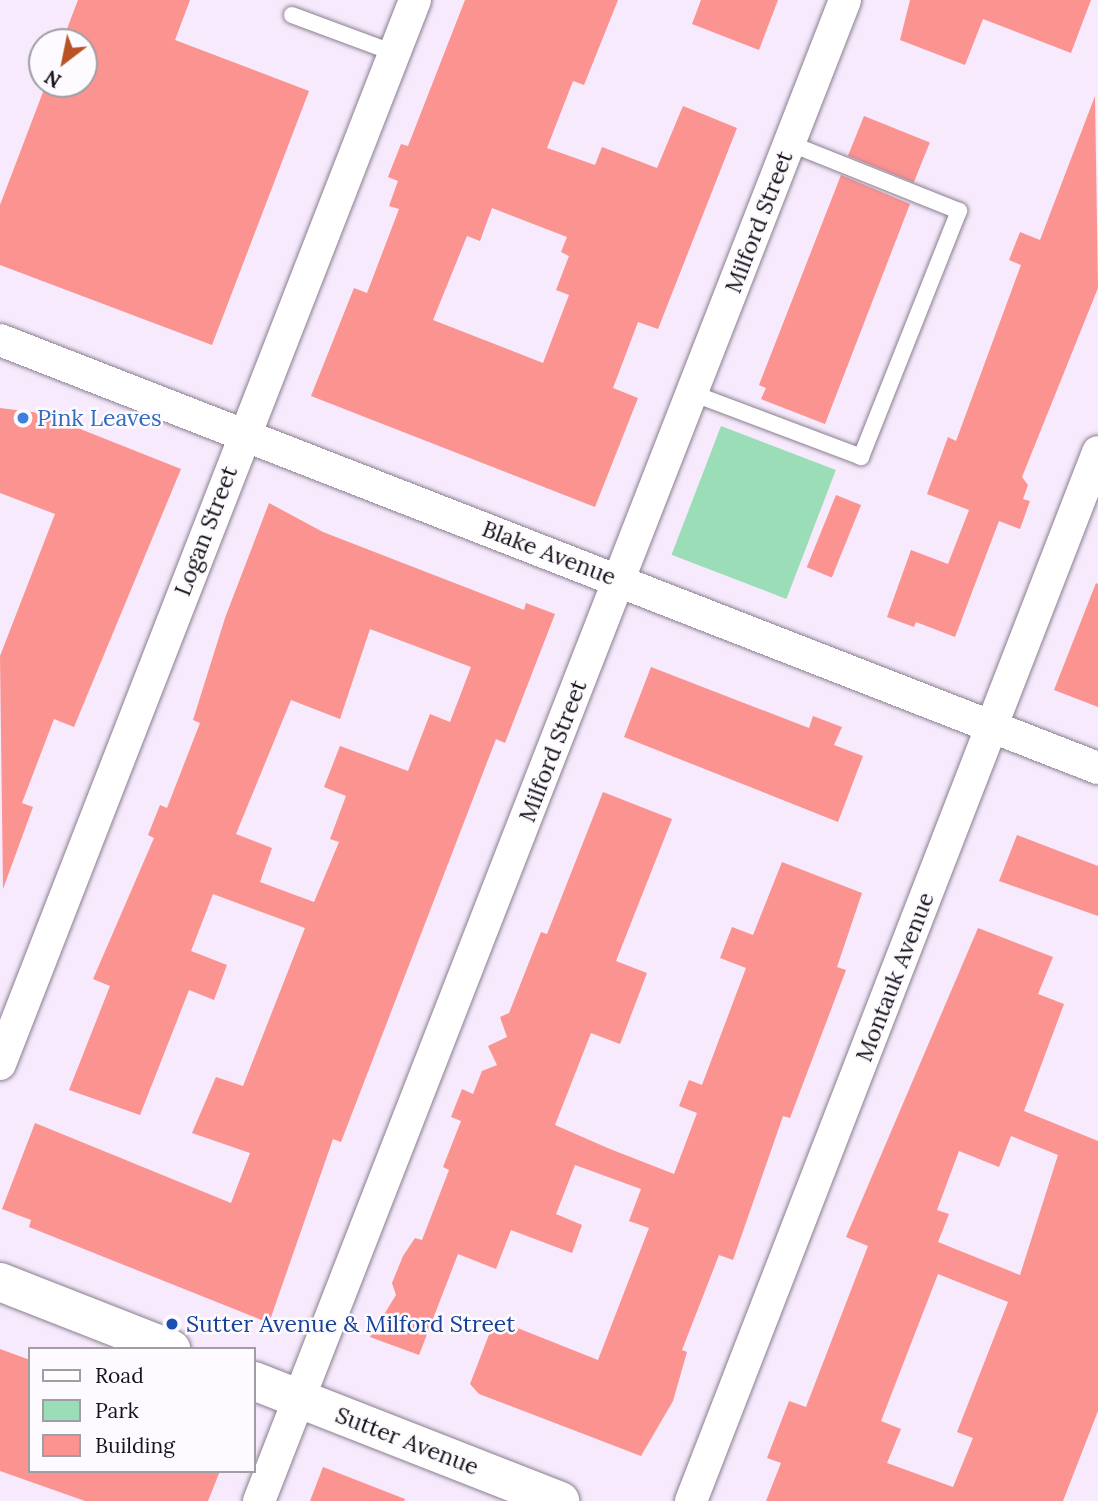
<!DOCTYPE html>
<style>
body{margin:0}
#map{position:relative;width:1098px;height:1501px;overflow:hidden;background:#f6eafc;font-family:Lora,serif}
div>[style]{position:absolute}
.green>*{inset:0;background:#9addb6;transform-origin:0 0}
.building>*{inset:0;background:#fb9391;transform-origin:0 0}
.roads{filter:drop-shadow(0 0 2px #8a7f8f) drop-shadow(0 0 2px #8a7f8f)}
.lane>*{height:16px;margin:-8px;padding:0 8px;transform-origin:8px;border-radius:8px;background:#fff}
.street>*{height:32px;margin:-16px;padding:0 16px;transform-origin:16px;border-radius:16px;background:#fff}
.secondary>*{height:38px;margin:-19px;padding:0 19px;transform-origin:19px;border-radius:19px;background:#fff}
.dots>*{width:19px;height:19px;translate:-50% -50%;box-sizing:border-box;border:4px solid #fdfbff;border-radius:50%}
span{translate:-50% -50%;white-space:nowrap;text-align:center;line-height:1.15;-webkit-text-stroke:5px #fdfbff;paint-order:stroke}
.street-label{font-size:23px;color:#171319}
.shop-label{font-size:23px;color:#366cbe}
.left{translate:0 -50%;text-align:left}
.transit-label{font-size:23px;color:#164399}
.legend{position:absolute;left:28px;top:1347px;width:228px;height:126px;box-sizing:border-box;background:#fdfbff;border:2px solid #a19ea3;margin:0;padding:9px 12px;list-style:none;font-size:21px;color:#171319}
.legend li{display:flex;align-items:center;gap:14px;height:35px}
.legend b{width:35px;border:2px solid #a19ea3}
.north{position:absolute;left:28px;top:28px;width:70px;height:70px;box-sizing:border-box;background:#fdfbff;border:2px solid #a19ea3;border-radius:50%;rotate:212deg;font-size:19px;font-weight:700;line-height:28px;text-align:center;color:#171319}
.north::after{content:'';display:block;margin:auto;width:24px;height:32px;background:#b95326;clip-path:polygon(50% 0,100% 100%,50% 72%,0 100%)}
</style>
<div id="map">
<div class="green">
<i style="left:721px;top:426px;width:123px;height:138px;rotate:21deg"></i>
</div>
<div class="building">
<i style="clip-path:polygon(78px 0,190px 0,175px 40px,309px 91px,212px 345px,0 265px,0 205px,46px 84px,84px 84px,84px 42px,62px 42px)"></i>
<i style="clip-path:polygon(evenodd,465px 0,618px 0,584px 85px,573px 81px,547px 148px,595px 165px,602px 147px,657px 168px,683px 106px,737px 128px,658px 329px,638px 322px,613px 388px,638px 398px,595px 507px,311px 396px,354px 288px,367px 293px,399px 209px,389px 206px,398px 181px,388px 177px,401px 144px,408px 146px,465px 0,492px 208px,567px 237px,561px 252px,569px 256px,556px 290px,569px 295px,543px 363px,433px 320px,467px 236px,480px 241px,492px 208px)"></i>
<i style="clip-path:polygon(701px 0,778px 0,759px 50px,692px 24px)"></i>
<i style="clip-path:polygon(910px 0,1091px 0,1071px 53px,983px 19px,965px 65px,900px 40px)"></i>
<i style="clip-path:polygon(1095px 96px,1098px 288px,1022px 477px,1028px 485px,1023px 499px,1030px 501px,1020px 529px,999px 521px,955px 637px,916px 622px,914px 627px,887px 617px,911px 550px,948px 564px,969px 510px,927px 494px,948px 437px,956px 441px,1021px 265px,1009px 260px,1020px 232px,1040px 240px)"></i>
<i style="left:864px;top:116px;width:71px;height:43px;rotate:22deg"></i>
<i style="clip-path:polygon(841px 175px,910px 204px,825px 424px,761px 399px,766px 388px,759px 385px)"></i>
<i style="clip-path:polygon(0 408px,40px 413px,181px 469px,74px 727px,54px 719px,22px 803px,33px 807px,3px 889px,0 656px,55px 514px,0 493px)"></i>
<i style="left:836px;top:495px;width:27px;height:78px;rotate:22deg"></i>
<i style="clip-path:polygon(evenodd,269px 503px,323px 532px,524px 610px,526px 603px,555px 614px,505px 743px,496px 739px,341px 1142px,333px 1139px,269px 1323px,29px 1227px,31px 1220px,2px 1209px,35px 1123px,231px 1203px,250px 1153px,192px 1133px,216px 1077px,243px 1086px,305px 928px,213px 894px,191px 951px,227px 965px,214px 1000px,189px 990px,140px 1115px,69px 1090px,110px 986px,93px 979px,154px 838px,148px 835px,160px 805px,167px 808px,200px 723px,193px 720px,225px 618px,269px 503px,370px 629px,471px 667px,450px 722px,430px 714px,408px 771px,340px 746px,324px 787px,346px 796px,330px 839px,339px 842px,314px 902px,260px 882px,272px 848px,236px 834px,291px 700px,340px 719px,370px 629px)"></i>
<i style="clip-path:polygon(1096px 583px,1098px 584px,1098px 707px,1054px 690px)"></i>
<i style="clip-path:polygon(651px 667px,809px 728px,813px 716px,842px 727px,834px 745px,863px 756px,838px 822px,624px 737px)"></i>
<i style="clip-path:polygon(603px 792px,672px 819px,616px 961px,647px 973px,620px 1044px,591px 1033px,555px 1125px,610px 1149px,674px 1174px,697px 1113px,679px 1106px,689px 1080px,702px 1085px,746px 968px,720px 958px,732px 927px,753px 935px,782px 862px,862px 893px,837px 967px,846px 970px,790px 1118px,783px 1116px,733px 1260px,719px 1255px,682px 1350px,687px 1352px,673px 1401px,641px 1456px,479px 1394px,470px 1384px,495px 1319px,598px 1360px,649px 1228px,629px 1221px,641px 1189px,575px 1165px,556px 1214px,582px 1225px,572px 1253px,511px 1230px,496px 1269px,458px 1254px,419px 1355px,370px 1337px,396px 1295px,392px 1283px,403px 1256px,415px 1238px,422px 1240px,449px 1170px,443px 1167px,461px 1121px,451px 1117px,462px 1089px,473px 1094px,482px 1071px,497px 1065px,488px 1046px,507px 1037px,500px 1017px,509px 1013px,541px 932px,547px 934px)"></i>
<i style="clip-path:polygon(1017px 835px,1098px 866px,1098px 916px,999px 881px)"></i>
<i style="clip-path:polygon(evenodd,978px 928px,1053px 957px,1038px 994px,1064px 1004px,1024px 1111px,1098px 1141px,1098px 1411px,1063px 1501px,766px 1501px,781px 1463px,767px 1458px,789px 1401px,806px 1407px,868px 1246px,846px 1237px,978px 928px,1011px 1136px,1058px 1155px,1020px 1275px,938px 1242px,949px 1214px,937px 1210px,959px 1151px,999px 1167px,1011px 1136px,978px 928px,938px 1274px,1008px 1302px,957px 1432px,973px 1438px,953px 1487px,887px 1463px,901px 1429px,881px 1421px,938px 1274px)"></i>
<i style="clip-path:polygon(0 1349px,30px 1360px,30px 1471px,220px 1471px,208px 1501px,85px 1501px,0 1471px)"></i>
<i style="clip-path:polygon(323px 1467px,405px 1499px,404px 1501px,310px 1501px)"></i>
</div>
<div class="roads">
<div class="lane">
<i style="left:292px;top:15px;width:109px;rotate:20.4deg"></i>
<i style="left:692px;top:393px;width:181px;rotate:20.7deg"></i>
<i style="left:861px;top:457px;width:265px;rotate:-68.3deg"></i>
<i style="left:959px;top:211px;width:183px;rotate:-158.2deg"></i>
</div>
<div class="street">
<i style="left:0;top:340px;width:1178px;rotate:21.3deg"></i>
<i style="left:0;top:1064px;width:1142px;rotate:-68.69deg"></i>
<i style="left:259px;top:1501px;width:1611px;rotate:-68.67deg"></i>
<i style="left:691px;top:1501px;width:1125px;rotate:-68.79deg"></i>
</div>
<div class="secondary">
<i style="left:0;top:1282px;width:184px;rotate:21.4deg"></i>
<i style="left:254px;top:1381px;width:329px;rotate:21.4deg"></i>
</div>
</div>
<div class="dots">
<i style="left:23px;top:418px;background:#3f7fe0"></i>
<i style="left:172px;top:1324px;background:#1a4fb4"></i>
</div>
<div class="street-label">
<span style="left:759px;top:222px;rotate:-69deg">Milford Street</span>
<span style="left:206px;top:531px;rotate:-69deg">Logan Street</span>
<span style="left:549px;top:553px;rotate:21deg">Blake Avenue</span>
<span style="left:553px;top:751px;rotate:-69deg">Milford Street</span>
<span style="left:895px;top:977px;rotate:-69deg">Montauk Avenue</span>
<span style="left:407px;top:1441px;rotate:21deg">Sutter Avenue</span>
</div>
<div class="shop-label">
<span class="left" style="left:37px;top:418px">Pink Leaves</span>
</div>
<div class="transit-label">
<span class="left" style="left:186px;top:1324px">Sutter Avenue &amp; Milford Street</span>
</div>
<ul class="legend">
<li><b style="height:9px;background:#fff"></b>Road</li>
<li><b style="height:19px;background:#9addb6"></b>Park</li>
<li><b style="height:19px;background:#fb9391"></b>Building</li>
</ul>
<div class="north">N</div>
</div>
